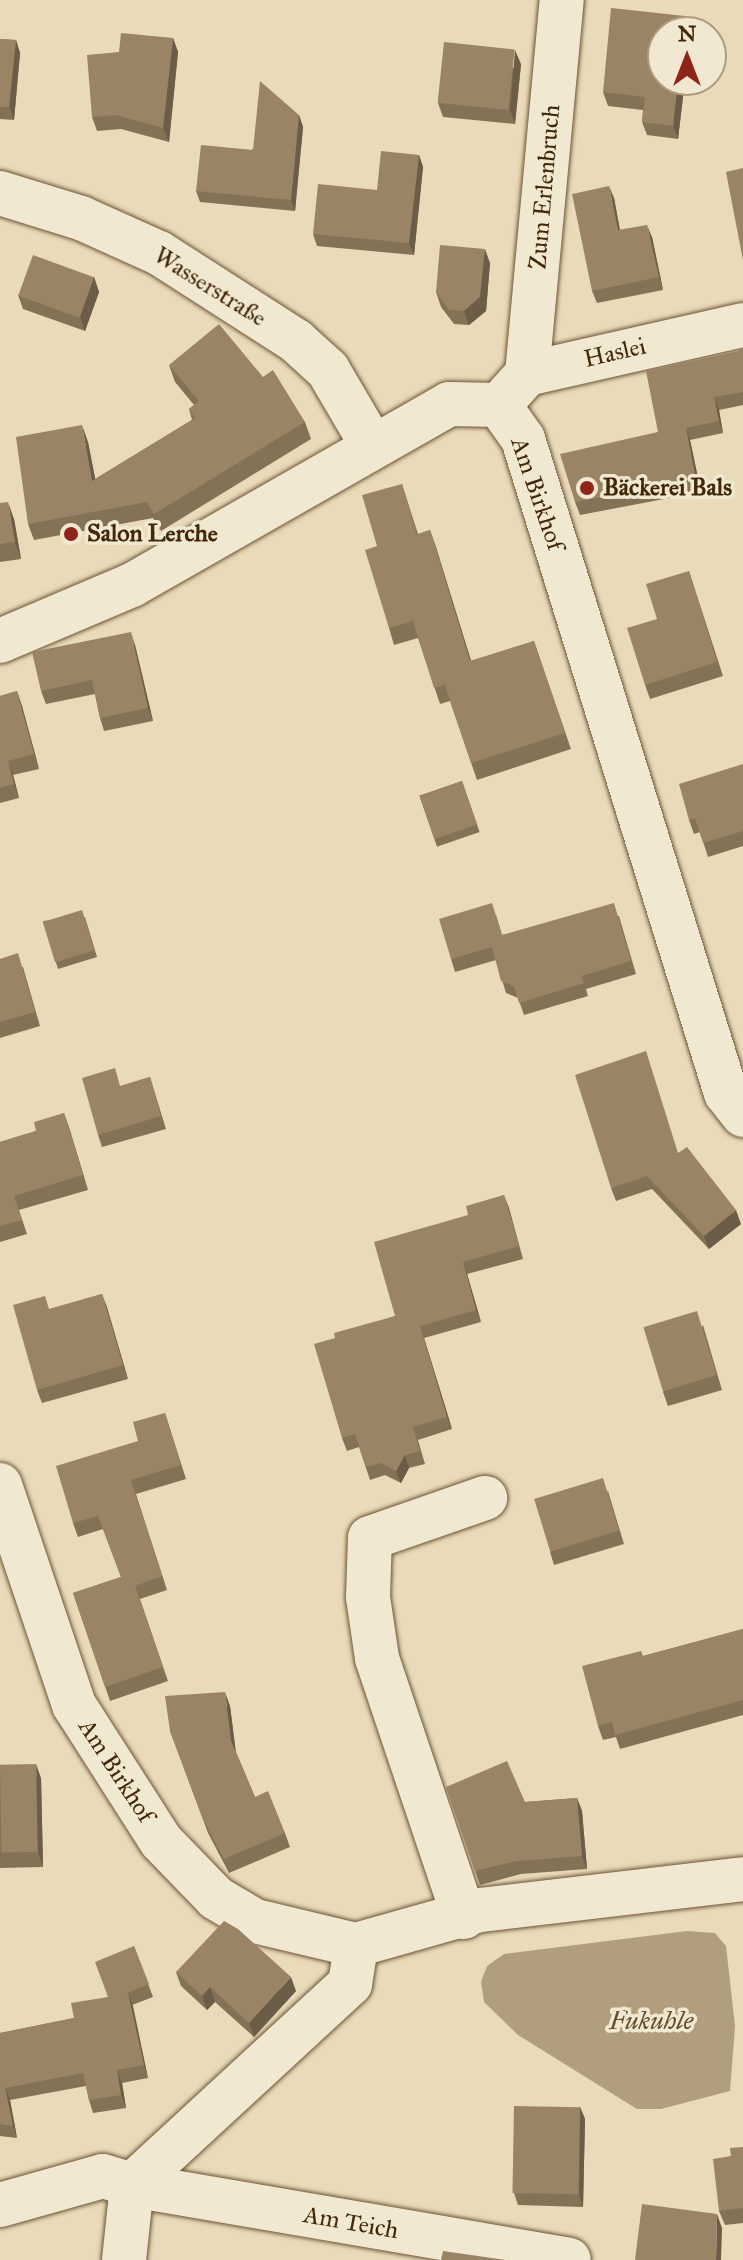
<!DOCTYPE html>
<meta charset="utf-8">
<style>
body{margin:0}
#map{position:relative;width:743px;height:2260px;overflow:hidden;background:#e9dbb9;font-family:"IM FELL Great Primer",serif}
div>[style]{position:absolute}
.water>*{inset:0;background:#b09e7d}
.roads{filter:drop-shadow(0 0 2px #6c5435) drop-shadow(0 0 2px #6c5435)}
.minor>*{height:44px;margin:-22px;padding:0 22px;transform-origin:22px;border-radius:22px;background:#f1e8d2}
.wall>*{inset:0;background:#847257;transform-origin:0 0}
.shaded-wall>*{inset:0;background:#6b5d47}
.building>*{inset:0;background:#998565;transform-origin:0 0}
.dots>*{width:22px;height:22px;translate:-50% -50%;box-sizing:border-box;border:4px solid #f1e8d2;border-radius:50%}
span{translate:-50% -50%;white-space:nowrap;text-align:center;line-height:1.15;-webkit-text-stroke:7px #f1e8d2;paint-order:stroke}
.street-label{font-size:24px;color:#422709}
.poi-label{font-size:24px;color:#422709;font-weight:700}
.left{translate:0 -50%;text-align:left}
.water-label{font-size:26px;color:#634b2c;font-style:italic}
.north{position:absolute;left:647px;top:16px;width:80px;height:80px;box-sizing:border-box;background:#f1e8d2;border:2px solid #ab9b82;border-radius:50%;rotate:0deg;font-size:22px;font-weight:700;line-height:32px;text-align:center;color:#422709}
.north::after{content:'';display:block;margin:auto;width:28px;height:36px;background:#8f2418;clip-path:polygon(50% 0,100% 100%,50% 72%,0 100%)}
</style>
<div id="map">
<div class="water">
<i style="clip-path:polygon(687px 1931px,715px 1933px,726px 1946px,735px 2026px,730px 2091px,661px 2109px,637px 2109px,518px 2035px,484px 2002px,481px 1982px,487px 1966px,504px 1954px)"></i>
</div>
<div class="roads">
<div class="minor">
<i style="left:0;top:193px;width:85px;rotate:17.2deg"></i>
<i style="left:81px;top:218px;width:85px;rotate:24.2deg"></i>
<i style="left:159px;top:253px;width:163px;rotate:32.7deg"></i>
<i style="left:296px;top:341px;width:43px;rotate:42.2deg"></i>
<i style="left:328px;top:370px;width:87px;rotate:59.6deg"></i>
<i style="left:527px;top:374px;width:376px;rotate:-84.7deg"></i>
<i style="left:508px;top:395px;width:28px;rotate:-48deg"></i>
<i style="left:527px;top:374px;width:221px;rotate:-12.8deg"></i>
<i style="left:0;top:641px;width:143px;rotate:-23deg"></i>
<i style="left:132px;top:585px;width:365px;rotate:-29.7deg"></i>
<i style="left:449px;top:404px;width:50px;rotate:1.1deg"></i>
<i style="left:499px;top:405px;width:42px;rotate:54.8deg"></i>
<i style="left:523px;top:439px;width:685px;rotate:72.76deg"></i>
<i style="left:726px;top:1093px;width:28px;rotate:52deg"></i>
<i style="left:0;top:1485px;width:232px;rotate:71.4deg"></i>
<i style="left:74px;top:1705px;width:161px;rotate:57.4deg"></i>
<i style="left:161px;top:1841px;width:79px;rotate:46deg"></i>
<i style="left:216px;top:1898px;width:45px;rotate:30.5deg"></i>
<i style="left:255px;top:1921px;width:104px;rotate:13.4deg"></i>
<i style="left:356px;top:1945px;width:129px;rotate:-15.8deg"></i>
<i style="left:480px;top:1910px;width:265px;rotate:-6.7deg"></i>
<i style="left:464px;top:1917px;width:273px;rotate:-108.6deg"></i>
<i style="left:377px;top:1658px;width:62px;rotate:-98.4deg"></i>
<i style="left:368px;top:1597px;width:59px;rotate:-88.1deg"></i>
<i style="left:370px;top:1538px;width:122px;rotate:-19.2deg"></i>
<i style="left:0;top:2205px;width:107px;rotate:-15.7deg"></i>
<i style="left:103px;top:2176px;width:30px;rotate:17deg"></i>
<i style="left:132px;top:2185px;width:443px;rotate:9.7deg"></i>
<i style="left:124px;top:2260px;width:75px;rotate:-83.9deg"></i>
<i style="left:132px;top:2185px;width:297px;rotate:-42.7deg"></i>
<i style="left:350px;top:1984px;width:39px;rotate:-81deg"></i>
</div>
</div>
<div class="wall">
<i style="clip-path:polygon(690px 29px,663px 80px,685px 80px,678px 139px,647px 135px,642px 122px,643px 110px,608px 106px,603px 92px)"></i>
<i style="clip-path:polygon(173px 38px,178px 52px,169px 142px,121px 129px,97px 131px,92px 117px,119px 52px)"></i>
<i style="clip-path:polygon(0 39px,16px 40px,20px 53px,14px 120px,0 119px)"></i>
<i style="clip-path:polygon(521px 64px,515px 124px,443px 117px,438px 103px)"></i>
<i style="clip-path:polygon(299px 115px,303px 127px,295px 211px,200px 202px,196px 191px)"></i>
<i style="clip-path:polygon(419px 155px,423px 167px,414px 255px,317px 246px,313px 234px,377px 190px)"></i>
<i style="clip-path:polygon(614px 198px,620px 230px,652px 237px,663px 290px,597px 303px,592px 291px)"></i>
<i style="clip-path:polygon(490px 263px,486px 311px,469px 325px,454px 324px,441px 307px,436px 292px)"></i>
<i style="clip-path:polygon(94px 277px,99px 292px,85px 331px,23px 309px,18px 295px)"></i>
<i style="clip-path:polygon(743px 349px,743px 405px,719px 410px,723px 433px,690px 440px,701px 492px,580px 515px,575px 502px,658px 432px,738px 351px)"></i>
<i style="clip-path:polygon(169px 365px,263px 377px,305px 422px,311px 439px,161px 531px,153px 518px,34px 540px,28px 524px,88px 442px,95px 479px,192px 420px,189px 409px,194px 405px,175px 382px)"></i>
<i style="clip-path:polygon(402px 484px,418px 534px,430px 530px,471px 661px,534px 641px,571px 749px,477px 780px,450px 701px,440px 704px,418px 638px,394px 645px,389px 628px,377px 546px)"></i>
<i style="clip-path:polygon(0 503px,14px 519px,21px 559px,0 562px)"></i>
<i style="clip-path:polygon(689px 571px,723px 676px,650px 699px,645px 685px)"></i>
<i style="clip-path:polygon(135px 645px,153px 721px,104px 731px,100px 718px,95px 694px,46px 704px,41px 691px)"></i>
<i style="clip-path:polygon(17px 691px,22px 706px,39px 769px,13px 775px,19px 798px,0 803px,0 696px)"></i>
<i style="clip-path:polygon(743px 764px,743px 846px,708px 857px,700px 832px,694px 834px,689px 820px)"></i>
<i style="left:462px;top:781px;width:54px;height:45px;rotate:71deg"></i>
<i style="clip-path:polygon(496px 915px,502px 935px,619px 916px,636px 974px,586px 989px,588px 996px,524px 1015px,518px 998px,506px 993px,496px 960px,455px 972px,451px 959px)"></i>
<i style="clip-path:polygon(85px 917px,97px 957px,58px 969px,43px 921px)"></i>
<i style="clip-path:polygon(0 959px,23px 967px,40px 1026px,0 1038px)"></i>
<i style="clip-path:polygon(150px 1077px,166px 1129px,102px 1147px,98px 1135px,121px 1086px)"></i>
<i style="clip-path:polygon(64px 1113px,88px 1190px,19px 1210px,27px 1234px,0 1242px,0 1142px,36px 1131px)"></i>
<i style="clip-path:polygon(679px 1153px,741px 1224px,709px 1249px,652px 1189px,616px 1201px,611px 1188px)"></i>
<i style="clip-path:polygon(504px 1195px,523px 1259px,467px 1274px,481px 1322px,424px 1338px,452px 1429px,418px 1440px,425px 1464px,409px 1468px,401px 1483px,385px 1475px,370px 1480px,359px 1447px,347px 1451px,342px 1438px,335px 1338px,395px 1316px,468px 1215px)"></i>
<i style="clip-path:polygon(102px 1294px,128px 1379px,42px 1403px,37px 1390px,50px 1309px)"></i>
<i style="clip-path:polygon(703px 1325px,722px 1390px,668px 1406px,663px 1392px)"></i>
<i style="clip-path:polygon(165px 1413px,186px 1479px,136px 1494px,167px 1590px,140px 1599px,168px 1681px,110px 1701px,73px 1593px,121px 1577px,103px 1529px,78px 1537px,73px 1523px,138px 1441px)"></i>
<i style="clip-path:polygon(608px 1491px,624px 1544px,554px 1565px,550px 1552px)"></i>
<i style="clip-path:polygon(743px 1629px,743px 1715px,620px 1749px,616px 1737px,603px 1740px,598px 1726px,643px 1656px)"></i>
<i style="clip-path:polygon(230px 1706px,236px 1752px,255px 1797px,285px 1833px,290px 1847px,229px 1873px,208px 1833px,170px 1731px)"></i>
<i style="clip-path:polygon(0 1765px,41px 1778px,43px 1867px,0 1868px)"></i>
<i style="clip-path:polygon(446px 1787px,525px 1802px,577px 1798px,582px 1811px,587px 1869px,521px 1874px,480px 1885px)"></i>
<i style="clip-path:polygon(134px 1946px,153px 1997px,132px 2005px,148px 2078px,122px 2083px,126px 2108px,93px 2113px,89px 2100px,86px 2086px,10px 2100px,17px 2138px,0 2136px,0 2033px,74px 2018px,108px 1997px)"></i>
<i style="clip-path:polygon(176px 1972px,296px 1991px,254px 2037px,215px 2002px,207px 2010px,181px 1986px)"></i>
<i style="clip-path:polygon(580px 2107px,585px 2119px,583px 2207px,518px 2205px,514px 2193px)"></i>
<i style="clip-path:polygon(743px 2147px,743px 2223px,725px 2225px,719px 2211px,731px 2156px)"></i>
</div>
<div class="shaded-wall">
<i style="clip-path:polygon(685px 16px,690px 29px,690px 32px,684px 32px)"></i>
<i style="clip-path:polygon(173px 38px,178px 52px,169px 142px,163px 128px)"></i>
<i style="clip-path:polygon(16px 40px,20px 53px,14px 120px,9px 107px)"></i>
<i style="clip-path:polygon(515px 50px,521px 64px,515px 124px,510px 110px)"></i>
<i style="clip-path:polygon(678px 80px,685px 80px,678px 139px,673px 126px)"></i>
<i style="clip-path:polygon(299px 115px,303px 127px,295px 211px,291px 200px)"></i>
<i style="clip-path:polygon(419px 155px,423px 167px,414px 255px,409px 243px)"></i>
<i style="clip-path:polygon(609px 186px,614px 198px,622px 242px,618px 230px)"></i>
<i style="clip-path:polygon(647px 225px,652px 237px,663px 290px,659px 277px)"></i>
<i style="clip-path:polygon(485px 249px,490px 263px,486px 311px,469px 325px,464px 311px)"></i>
<i style="clip-path:polygon(94px 277px,99px 292px,85px 331px,80px 317px)"></i>
<i style="clip-path:polygon(714px 397px,719px 410px,723px 433px,719px 421px)"></i>
<i style="clip-path:polygon(82px 425px,88px 442px,99px 498px,92px 481px)"></i>
<i style="clip-path:polygon(686px 428px,690px 440px,701px 492px,696px 480px)"></i>
<i style="clip-path:polygon(8px 502px,14px 519px,21px 559px,15px 542px)"></i>
<i style="clip-path:polygon(430px 530px,436px 547px,476px 677px,470px 661px)"></i>
<i style="clip-path:polygon(131px 632px,135px 645px,153px 721px,148px 708px)"></i>
<i style="clip-path:polygon(17px 691px,22px 706px,39px 769px,34px 754px)"></i>
<i style="clip-path:polygon(8px 761px,13px 775px,19px 798px,14px 784px)"></i>
<i style="clip-path:polygon(64px 1113px,69px 1127px,88px 1190px,83px 1175px)"></i>
<i style="clip-path:polygon(504px 1195px,509px 1208px,523px 1259px,519px 1246px)"></i>
<i style="clip-path:polygon(736px 1210px,741px 1224px,709px 1249px,704px 1236px)"></i>
<i style="clip-path:polygon(463px 1262px,467px 1274px,481px 1322px,476px 1310px)"></i>
<i style="clip-path:polygon(102px 1294px,107px 1307px,128px 1379px,123px 1365px)"></i>
<i style="clip-path:polygon(420px 1326px,424px 1338px,452px 1429px,447px 1417px)"></i>
<i style="clip-path:polygon(405px 1455px,409px 1468px,401px 1483px,396px 1471px)"></i>
<i style="clip-path:polygon(225px 1692px,230px 1706px,236px 1755px,231px 1741px)"></i>
<i style="clip-path:polygon(36px 1764px,41px 1778px,43px 1867px,38px 1852px)"></i>
<i style="clip-path:polygon(577px 1798px,582px 1811px,587px 1869px,582px 1856px)"></i>
<i style="clip-path:polygon(291px 1977px,296px 1991px,254px 2037px,249px 2023px)"></i>
<i style="clip-path:polygon(210px 1987px,215px 2002px,207px 2010px,202px 1996px)"></i>
<i style="clip-path:polygon(128px 1993px,133px 2006px,148px 2078px,144px 2065px)"></i>
<i style="clip-path:polygon(117px 2070px,122px 2083px,126px 2108px,121px 2095px)"></i>
<i style="clip-path:polygon(5px 2088px,10px 2100px,17px 2138px,13px 2126px)"></i>
<i style="clip-path:polygon(580px 2107px,585px 2119px,583px 2207px,579px 2194px)"></i>
<i style="clip-path:polygon(717px 2214px,722px 2228px,721px 2260px,716px 2260px)"></i>
</div>
<div class="building">
<i style="clip-path:polygon(611px 8px,685px 16px,684px 32px,663px 32px,663px 80px,678px 80px,673px 126px,642px 122px,645px 97px,603px 92px)"></i>
<i style="clip-path:polygon(121px 33px,173px 38px,163px 128px,116px 115px,92px 117px,87px 55px,119px 52px)"></i>
<i style="clip-path:polygon(0 39px,16px 40px,9px 107px,0 107px)"></i>
<i style="left:444px;top:42px;width:71px;height:61px;rotate:6deg"></i>
<i style="clip-path:polygon(260px 81px,299px 115px,291px 200px,196px 191px,201px 145px,253px 150px)"></i>
<i style="clip-path:polygon(381px 151px,419px 155px,409px 243px,313px 234px,318px 184px,377px 190px)"></i>
<i style="clip-path:polygon(743px 168px,743px 260px,726px 172px)"></i>
<i style="clip-path:polygon(609px 186px,618px 230px,647px 225px,659px 277px,592px 291px,572px 194px)"></i>
<i style="clip-path:polygon(440px 245px,485px 249px,480px 297px,464px 311px,449px 310px,436px 292px)"></i>
<i style="left:33px;top:255px;width:65px;height:43px;rotate:20deg"></i>
<i style="clip-path:polygon(219px 324px,263px 377px,273px 370px,305px 422px,154px 514px,147px 502px,28px 524px,16px 437px,82px 425px,92px 481px,195px 418px,189px 409px,199px 401px,169px 365px)"></i>
<i style="clip-path:polygon(743px 349px,743px 392px,714px 397px,719px 421px,686px 428px,696px 480px,575px 502px,560px 454px,658px 432px,646px 371px,738px 351px)"></i>
<i style="clip-path:polygon(402px 484px,417px 535px,430px 530px,470px 661px,534px 641px,565px 733px,471px 763px,445px 685px,434px 688px,413px 621px,389px 628px,365px 550px,377px 546px,362px 495px)"></i>
<i style="clip-path:polygon(8px 502px,15px 542px,0 544px,0 503px)"></i>
<i style="clip-path:polygon(689px 571px,717px 662px,645px 685px,627px 628px,657px 619px,646px 584px)"></i>
<i style="clip-path:polygon(131px 632px,148px 708px,100px 718px,92px 680px,41px 691px,32px 652px)"></i>
<i style="clip-path:polygon(17px 691px,34px 754px,8px 761px,14px 784px,0 788px,0 696px)"></i>
<i style="clip-path:polygon(743px 764px,743px 831px,703px 843px,695px 818px,689px 820px,679px 784px)"></i>
<i style="left:462px;top:781px;width:46px;height:45px;rotate:71deg"></i>
<i style="clip-path:polygon(492px 903px,502px 935px,614px 903px,631px 961px,582px 976px,584px 983px,519px 1003px,514px 986px,501px 981px,492px 947px,451px 959px,439px 919px)"></i>
<i style="left:82px;top:910px;width:42px;height:41px;rotate:73deg"></i>
<i style="clip-path:polygon(18px 953px,35px 1012px,0 1022px,0 959px)"></i>
<i style="clip-path:polygon(646px 1051px,678px 1153px,687px 1147px,736px 1210px,704px 1236px,647px 1176px,611px 1188px,575px 1075px)"></i>
<i style="clip-path:polygon(115px 1068px,120px 1086px,150px 1077px,161px 1116px,98px 1135px,82px 1078px)"></i>
<i style="clip-path:polygon(64px 1113px,83px 1175px,14px 1196px,22px 1220px,0 1226px,0 1142px,36px 1131px,34px 1122px)"></i>
<i style="clip-path:polygon(504px 1195px,519px 1246px,463px 1262px,476px 1310px,420px 1326px,447px 1417px,413px 1427px,420px 1451px,405px 1455px,396px 1471px,381px 1463px,366px 1467px,355px 1434px,342px 1438px,314px 1344px,335px 1338px,334px 1333px,395px 1316px,374px 1242px,468px 1215px,466px 1206px)"></i>
<i style="clip-path:polygon(102px 1294px,123px 1365px,37px 1390px,13px 1305px,45px 1296px,49px 1309px)"></i>
<i style="left:697px;top:1311px;width:67px;height:56px;rotate:73deg"></i>
<i style="clip-path:polygon(165px 1413px,181px 1465px,131px 1480px,162px 1576px,135px 1586px,163px 1667px,105px 1687px,73px 1593px,121px 1577px,98px 1516px,73px 1523px,56px 1466px,138px 1441px,133px 1422px)"></i>
<i style="left:603px;top:1478px;width:55px;height:72px;rotate:73deg"></i>
<i style="clip-path:polygon(743px 1629px,743px 1700px,615px 1735px,612px 1722px,598px 1726px,582px 1666px,641px 1651px,643px 1656px)"></i>
<i style="clip-path:polygon(225px 1692px,231px 1741px,255px 1797px,268px 1791px,285px 1833px,224px 1859px,203px 1819px,170px 1731px,165px 1696px)"></i>
<i style="clip-path:polygon(507px 1761px,525px 1802px,577px 1798px,582px 1856px,516px 1861px,475px 1871px,446px 1787px)"></i>
<i style="left:36px;top:1764px;width:88px;height:36px;rotate:89deg"></i>
<i style="clip-path:polygon(224px 1921px,238px 1929px,291px 1977px,249px 2023px,210px 1987px,202px 1996px,176px 1972px)"></i>
<i style="clip-path:polygon(134px 1946px,149px 1984px,124px 1994px,128px 1993px,144px 2065px,117px 2070px,121px 2095px,89px 2100px,83px 2073px,5px 2088px,13px 2126px,0 2124px,0 2033px,74px 2018px,71px 2003px,108px 1997px,95px 1962px)"></i>
<i style="left:514px;top:2106px;width:66px;height:87px;rotate:1deg"></i>
<i style="clip-path:polygon(743px 2147px,743px 2208px,719px 2211px,713px 2159px,731px 2156px,730px 2148px)"></i>
<i style="clip-path:polygon(642px 2204px,717px 2214px,716px 2260px,635px 2260px)"></i>
<i style="clip-path:polygon(443px 2251px,506px 2260px,441px 2260px)"></i>
</div>
<div class="dots">
<i style="left:587px;top:488px;background:#8f2418"></i>
<i style="left:71px;top:534px;background:#8f2418"></i>
</div>
<div class="street-label">
<span style="left:545px;top:187px;rotate:-85deg">Zum Erlenbruch</span>
<span style="left:210px;top:287px;rotate:32deg">Wasserstraße</span>
<span style="left:615px;top:353px;rotate:-13deg">Haslei</span>
<span style="left:537px;top:494px;rotate:71deg">Am Birkhof</span>
<span style="left:116px;top:1771px;rotate:57deg">Am Birkhof</span>
<span style="left:351px;top:2223px;rotate:10deg">Am Teich</span>
</div>
<div class="poi-label">
<span class="left" style="left:603px;top:488px">Bäckerei Bals</span>
<span class="left" style="left:87px;top:534px">Salon Lerche</span>
</div>
<div class="water-label">
<span style="left:651px;top:2021px">Fukuhle</span>
</div>
<div class="north">N</div>
</div>
